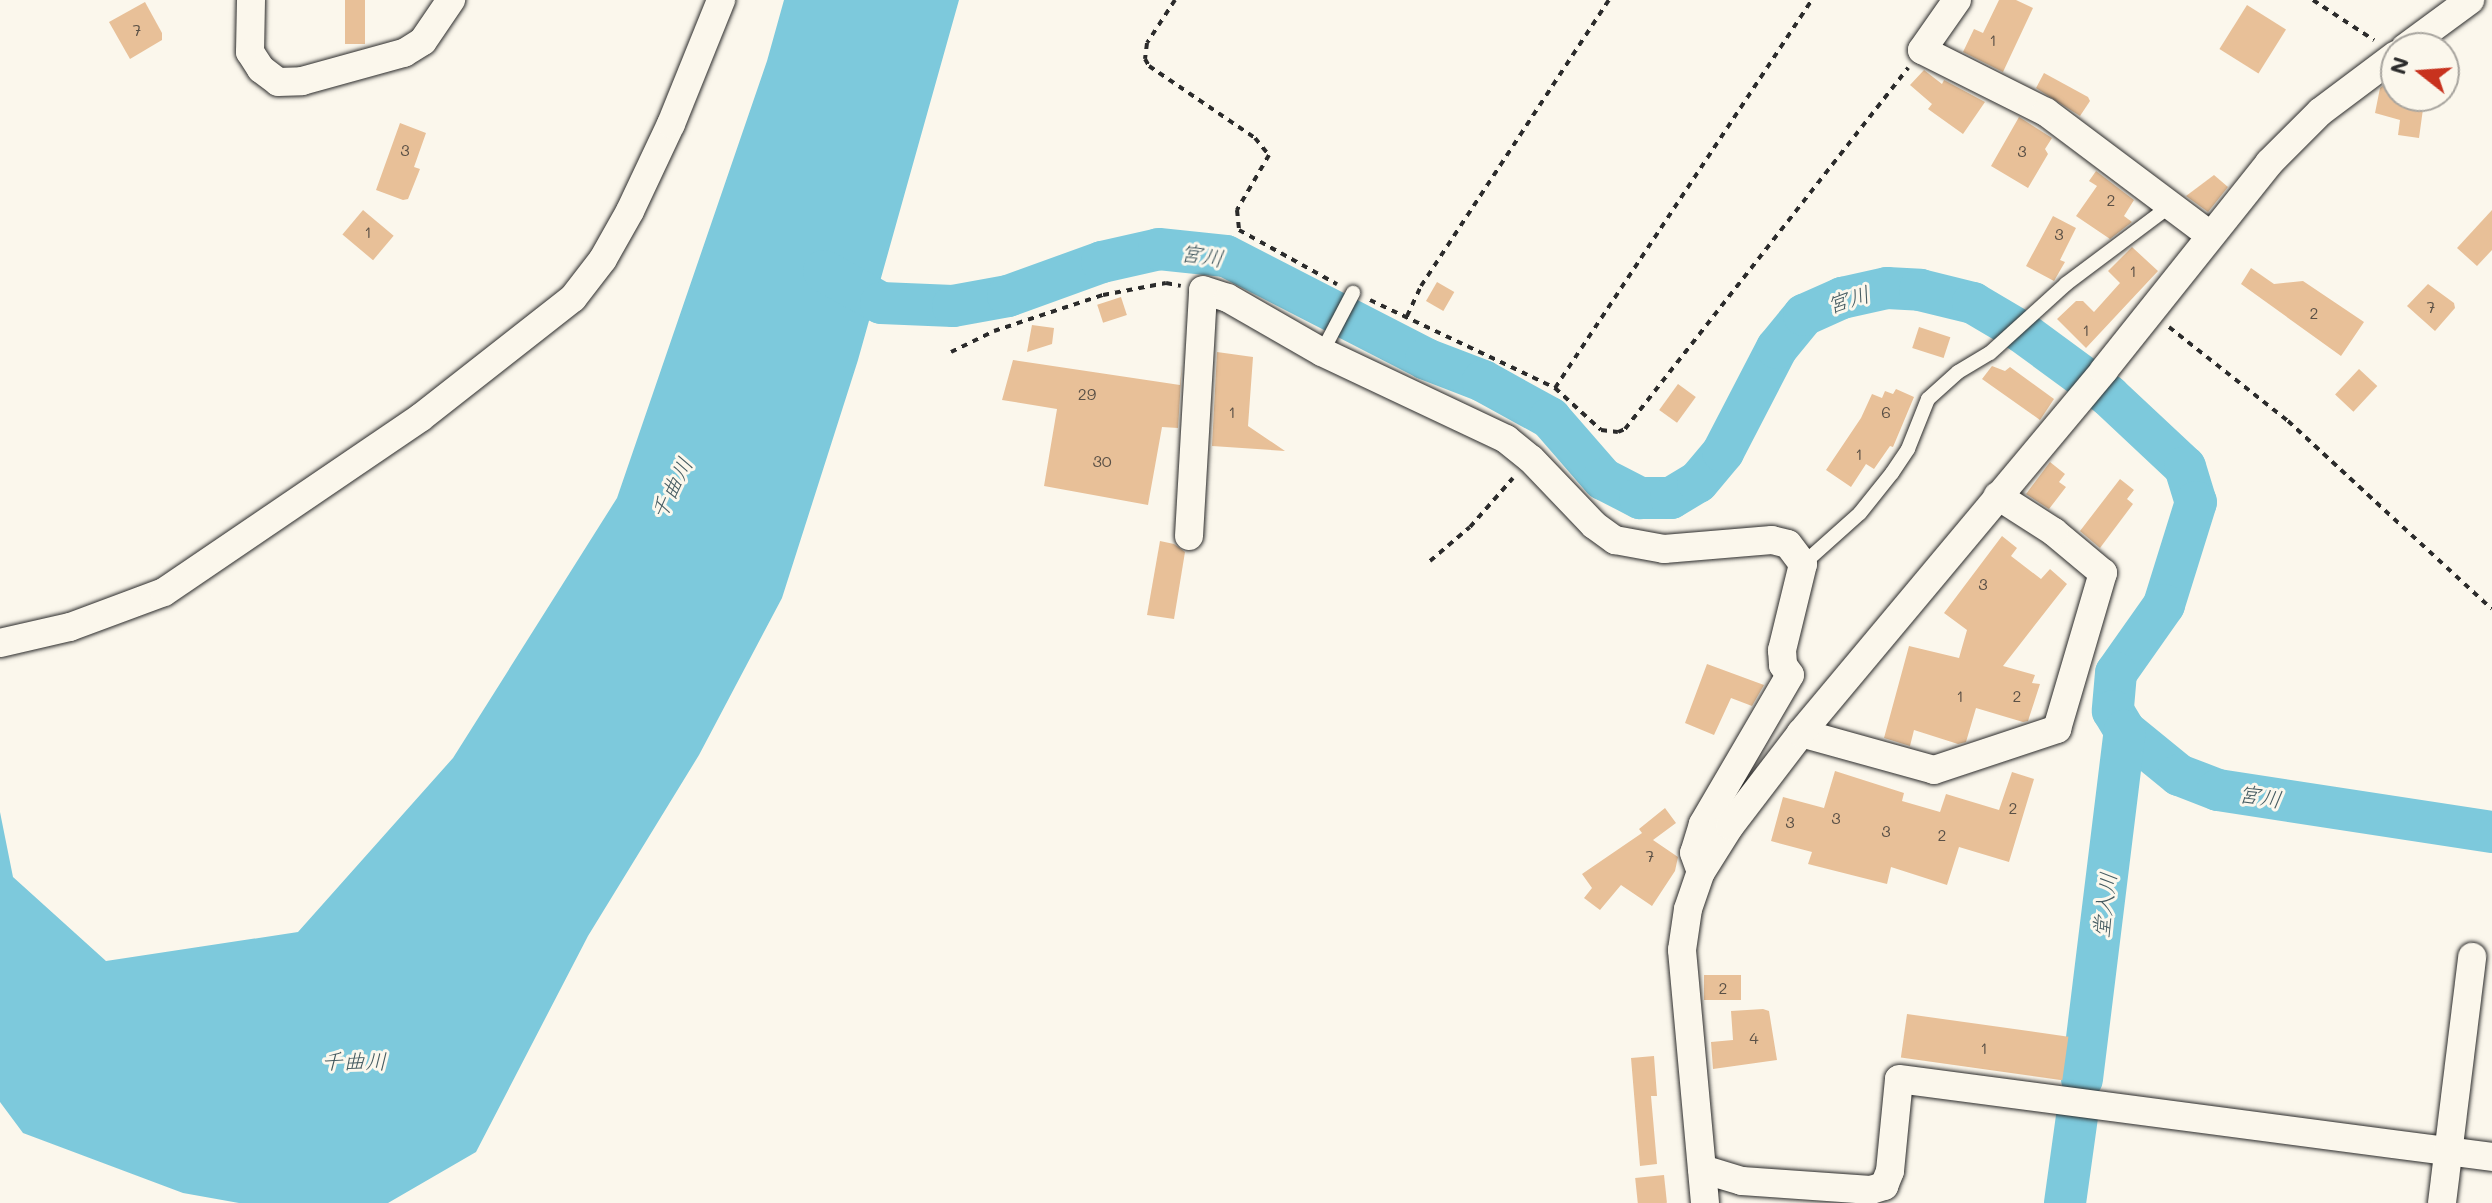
<!DOCTYPE html>
<meta charset="utf-8">
<style>
body{margin:0}
#map{position:relative;width:2492px;height:1203px;overflow:hidden;background:#fbf7ec;font-family:Mali,"Klee One",sans-serif}
div>[style]{position:absolute}
.water>*{inset:0;background:#7dc9dc}
.river>*{height:42px;margin:-21px;padding:0 21px;transform-origin:21px;border-radius:21px;background:#7dc9dc}
.building>*{inset:0;background:#e8c098;transform-origin:0 0}
.path>*{height:4px;margin-top:-2px;transform-origin:0;background:repeating-linear-gradient(90deg,#2b2b2b 0 6px,transparent 0 12px)}
.roads{filter:drop-shadow(0 0 2px #2b2b2b) drop-shadow(0 0 2px #2b2b2b)}
.lane>*{height:14px;margin:-7px;padding:0 7px;transform-origin:7px;border-radius:7px;background:#fbf7ec}
.street>*{height:28px;margin:-14px;padding:0 14px;transform-origin:14px;border-radius:14px;background:#fbf7ec}
span{translate:-50% -50%;white-space:nowrap;text-align:center;line-height:1.15;-webkit-text-stroke:6px #fbf7ec;paint-order:stroke}
.number-label{font-size:16px;color:#5a5046}
.number-label span{-webkit-text-stroke-width:0}
.water-label{font-size:22px;color:#445a60;font-style:italic}
.north{position:absolute;left:2380px;top:32px;width:80px;height:80px;box-sizing:border-box;background:#fbf7ec;border:2px solid #a8a59f;border-radius:50%;rotate:287deg;font-size:22px;font-weight:700;line-height:32px;text-align:center;color:#2b2b2b}
.north::after{content:'';display:block;margin:auto;width:28px;height:36px;background:#c8321e;clip-path:polygon(50% 0,100% 100%,50% 72%,0 100%)}
</style>
<div id="map">
<div class="water">
<i style="clip-path:polygon(784px 0,959px 0,858px 360px,782px 598px,699px 755px,588px 936px,476px 1152px,388px 1203px,239px 1203px,183px 1193px,23px 1133px,0 1102px,0 812px,13px 877px,106px 961px,298px 932px,453px 758px,617px 498px,767px 61px)"></i>
</div>
<div class="river">
<i style="left:824px;top:271px;width:65px;rotate:29.3deg"></i>
<i style="left:881px;top:303px;width:72px;rotate:2.4deg"></i>
<i style="left:953px;top:306px;width:56px;rotate:-10.3deg"></i>
<i style="left:1008px;top:296px;width:100px;rotate:-19.9deg"></i>
<i style="left:1102px;top:262px;width:58px;rotate:-12.8deg"></i>
<i style="left:1159px;top:249px;width:67px;rotate:6deg"></i>
<i style="left:1226px;top:256px;width:225px;rotate:27.2deg"></i>
<i style="left:1426px;top:359px;width:61px;rotate:21.1deg"></i>
<i style="left:1483px;top:381px;width:77px;rotate:28.9deg"></i>
<i style="left:1550px;top:418px;width:81px;rotate:49deg"></i>
<i style="left:1603px;top:479px;width:42px;rotate:27.2deg"></i>
<i style="left:1640px;top:498px;width:31px"></i>
<i style="left:1671px;top:498px;width:31px;rotate:-31deg"></i>
<i style="left:1698px;top:482px;width:39px;rotate:-50deg"></i>
<i style="left:1723px;top:452px;width:117px;rotate:-62.6deg"></i>
<i style="left:1777px;top:348px;width:43px;rotate:-50.7deg"></i>
<i style="left:1804px;top:315px;width:42px;rotate:-24.1deg"></i>
<i style="left:1842px;top:298px;width:46px;rotate:-12.5deg"></i>
<i style="left:1887px;top:288px;width:33px;rotate:3deg"></i>
<i style="left:1920px;top:290px;width:55px;rotate:13.8deg"></i>
<i style="left:1973px;top:303px;width:57px;rotate:30.6deg"></i>
<i style="left:2022px;top:332px;width:108px;rotate:36.3deg"></i>
<i style="left:2109px;top:396px;width:104px;rotate:43.1deg"></i>
<i style="left:2185px;top:467px;width:37px;rotate:73deg"></i>
<i style="left:2196px;top:502px;width:108px;rotate:107.3deg"></i>
<i style="left:2164px;top:605px;width:83px;rotate:125.2deg"></i>
<i style="left:2116px;top:673px;width:38px;rotate:95deg"></i>
<i style="left:2113px;top:711px;width:23px;rotate:59deg"></i>
<i style="left:2125px;top:731px;width:70px;rotate:39.2deg"></i>
<i style="left:2179px;top:775px;width:42px;rotate:21deg"></i>
<i style="left:2218px;top:790px;width:277px;rotate:8.7deg"></i>
<i style="left:2082px;top:1079px;width:351px;rotate:-83deg"></i>
<i style="left:2065px;top:1203px;width:88px;rotate:-82.1deg"></i>
</div>
<div class="building">
<i style="left:345px;top:0;width:20px;height:44px"></i>
<i style="clip-path:polygon(1999px 0,2016px 0,2033px 8px,2003px 72px,1963px 52px,1974px 29px,1983px 33px)"></i>
<i style="clip-path:polygon(145px 2px,162px 33px,162px 40px,130px 59px,109px 22px)"></i>
<i style="left:2247px;top:5px;width:46px;height:52px;rotate:32deg"></i>
<i style="clip-path:polygon(1924px 70px,1942px 84px,1944px 80px,1985px 102px,1963px 134px,1928px 109px,1932px 104px,1910px 85px)"></i>
<i style="clip-path:polygon(2044px 73px,2088px 97px,2090px 101px,2080px 116px,2036px 88px)"></i>
<i style="clip-path:polygon(2396px 76px,2396px 98px,2423px 109px,2419px 138px,2398px 135px,2400px 120px,2375px 113px,2380px 88px)"></i>
<i style="clip-path:polygon(2019px 117px,2052px 138px,2045px 149px,2048px 154px,2028px 188px,1991px 166px)"></i>
<i style="clip-path:polygon(400px 123px,426px 133px,414px 167px,420px 169px,408px 199px,403px 200px,376px 190px)"></i>
<i style="clip-path:polygon(2096px 171px,2134px 200px,2124px 216px,2132px 222px,2110px 239px,2076px 216px,2097px 186px,2089px 181px)"></i>
<i style="clip-path:polygon(2214px 175px,2228px 187px,2208px 212px,2186px 196px)"></i>
<i style="left:363px;top:210px;width:40px;height:32px;rotate:40deg"></i>
<i style="clip-path:polygon(2492px 210px,2492px 250px,2477px 266px,2457px 248px)"></i>
<i style="clip-path:polygon(2053px 216px,2076px 228px,2060px 260px,2065px 262px,2054px 281px,2026px 266px)"></i>
<i style="clip-path:polygon(2132px 247px,2158px 271px,2086px 348px,2057px 319px,2076px 301px,2083px 301px,2094px 312px,2120px 283px,2108px 271px)"></i>
<i style="clip-path:polygon(2251px 268px,2274px 284px,2303px 281px,2364px 322px,2341px 356px,2241px 284px)"></i>
<i style="left:1437px;top:282px;width:20px;height:22px;rotate:30deg"></i>
<i style="clip-path:polygon(2428px 284px,2454px 303px,2455px 308px,2435px 331px,2407px 306px)"></i>
<i style="left:1121px;top:297px;width:19px;height:25px;rotate:72deg"></i>
<i style="clip-path:polygon(1032px 325px,1054px 328px,1052px 344px,1027px 352px)"></i>
<i style="left:1919px;top:327px;width:33px;height:22px;rotate:18deg"></i>
<i style="clip-path:polygon(1217px 352px,1253px 357px,1248px 426px,1285px 451px,1212px 446px)"></i>
<i style="clip-path:polygon(1013px 360px,1180px 385px,1182px 364px,1178px 428px,1162px 427px,1148px 505px,1044px 486px,1057px 409px,1002px 400px)"></i>
<i style="clip-path:polygon(1992px 366px,2005px 371px,2010px 367px,2054px 399px,2040px 420px,1982px 379px)"></i>
<i style="left:2359px;top:369px;width:25px;height:35px;rotate:43deg"></i>
<i style="left:1678px;top:384px;width:22px;height:32px;rotate:36deg"></i>
<i style="clip-path:polygon(1896px 389px,1914px 397px,1893px 447px,1890px 446px,1874px 469px,1866px 464px,1851px 487px,1826px 470px,1861px 418px,1872px 394px,1882px 398px,1885px 391px,1893px 394px)"></i>
<i style="clip-path:polygon(2050px 462px,2065px 474px,2059px 482px,2066px 487px,2049px 509px,2026px 494px)"></i>
<i style="clip-path:polygon(2120px 479px,2134px 490px,2127px 499px,2133px 504px,2100px 548px,2080px 531px)"></i>
<i style="clip-path:polygon(2002px 536px,2017px 548px,2011px 556px,2041px 579px,2050px 569px,2067px 584px,2003px 666px,2035px 675px,2032px 683px,2040px 684px,2028px 721px,2023px 722px,1976px 708px,1966px 742px,1958px 744px,1914px 730px,1910px 746px,1884px 738px,1909px 646px,1959px 658px,1967px 630px,1944px 613px)"></i>
<i style="clip-path:polygon(1160px 541px,1174px 544px,1185px 552px,1174px 619px,1147px 615px)"></i>
<i style="clip-path:polygon(1707px 664px,1764px 685px,1752px 706px,1731px 698px,1714px 735px,1685px 723px)"></i>
<i style="clip-path:polygon(1835px 771px,1904px 793px,1902px 801px,1940px 812px,1946px 794px,1999px 810px,2012px 772px,2034px 779px,2009px 862px,1959px 847px,1947px 885px,1891px 867px,1887px 884px,1808px 864px,1812px 852px,1771px 841px,1783px 797px,1824px 808px)"></i>
<i style="clip-path:polygon(1665px 808px,1676px 823px,1653px 840px,1678px 857px,1675px 871px,1652px 906px,1621px 885px,1600px 910px,1584px 898px,1592px 888px,1582px 874px,1642px 833px,1639px 829px)"></i>
<i style="left:1741px;top:975px;width:25px;height:37px;rotate:90deg"></i>
<i style="clip-path:polygon(1763px 1009px,1769px 1011px,1777px 1060px,1713px 1069px,1711px 1042px,1733px 1040px,1731px 1011px)"></i>
<i style="left:1907px;top:1014px;width:163px;height:44px;rotate:8deg"></i>
<i style="clip-path:polygon(1654px 1056px,1657px 1096px,1651px 1096px,1657px 1164px,1640px 1166px,1631px 1058px)"></i>
<i style="left:1664px;top:1175px;width:28px;height:29px;rotate:84deg"></i>
</div>
<div class="path">
<i style="left:1175px;top:0;width:51px;rotate:123.1deg"></i>
<i style="left:1147px;top:43px;width:16px;rotate:97deg"></i>
<i style="left:1145px;top:59px;width:8px;rotate:60deg"></i>
<i style="left:1149px;top:66px;width:128px;rotate:34.2deg"></i>
<i style="left:1255px;top:138px;width:22px;rotate:51deg"></i>
<i style="left:1269px;top:155px;width:64px;rotate:120.2deg"></i>
<i style="left:1237px;top:210px;width:20px;rotate:84deg"></i>
<i style="left:1239px;top:230px;width:112px;rotate:28.9deg"></i>
<i style="left:2313px;top:0;width:73px;rotate:33.3deg"></i>
<i style="left:1370px;top:300px;width:205px;rotate:25.4deg"></i>
<i style="left:1555px;top:388px;width:62px;rotate:42.4deg"></i>
<i style="left:1601px;top:430px;width:17px;rotate:7deg"></i>
<i style="left:1618px;top:432px;width:8px;rotate:-23deg"></i>
<i style="left:1625px;top:429px;width:459px;rotate:-51.9deg"></i>
<i style="left:1407px;top:316px;width:33px;rotate:-65deg"></i>
<i style="left:1421px;top:286px;width:342px;rotate:-56.7deg"></i>
<i style="left:2169px;top:327px;width:152px;rotate:38.3deg"></i>
<i style="left:2288px;top:421px;width:277px;rotate:42.7deg"></i>
<i style="left:951px;top:352px;width:48px;rotate:-26deg"></i>
<i style="left:994px;top:331px;width:115px;rotate:-18.3deg"></i>
<i style="left:1103px;top:295px;width:64px;rotate:-10.8deg"></i>
<i style="left:1166px;top:283px;width:15px;rotate:11deg"></i>
<i style="left:1555px;top:388px;width:465px;rotate:-56.5deg"></i>
<i style="left:1430px;top:561px;width:52px;rotate:-40.4deg"></i>
<i style="left:1470px;top:527px;width:65px;rotate:-48.7deg"></i>
</div>
<div class="roads">
<div class="lane">
<i style="left:1322px;top:352px;width:67px;rotate:-62.3deg"></i>
<i style="left:1803px;top:564px;width:76px;rotate:-41.8deg"></i>
<i style="left:1860px;top:513px;width:51px;rotate:-51.3deg"></i>
<i style="left:1892px;top:473px;width:29px;rotate:-56deg"></i>
<i style="left:1908px;top:449px;width:54px;rotate:-68.2deg"></i>
<i style="left:1928px;top:399px;width:40px;rotate:-42deg"></i>
<i style="left:1958px;top:372px;width:37px;rotate:-31deg"></i>
<i style="left:1990px;top:353px;width:103px;rotate:-42.2deg"></i>
<i style="left:2066px;top:284px;width:130px;rotate:-36.9deg"></i>
</div>
<div class="street">
<i style="left:251px;top:0;width:52px;rotate:91.1deg"></i>
<i style="left:250px;top:52px;width:20px;rotate:57deg"></i>
<i style="left:261px;top:69px;width:21px;rotate:37deg"></i>
<i style="left:278px;top:82px;width:24px;rotate:-2deg"></i>
<i style="left:302px;top:81px;width:106px;rotate:-15.4deg"></i>
<i style="left:404px;top:53px;width:22px;rotate:-32deg"></i>
<i style="left:423px;top:41px;width:50px;rotate:-55.7deg"></i>
<i style="left:1957px;top:0;width:61px;rotate:125deg"></i>
<i style="left:1922px;top:50px;width:139px;rotate:26.6deg"></i>
<i style="left:2046px;top:112px;width:205px;rotate:36.9deg"></i>
<i style="left:2405px;top:48px;width:81px;rotate:-36.4deg"></i>
<i style="left:1189px;top:536px;width:246px;rotate:-86.7deg"></i>
<i style="left:1203px;top:290px;width:26px;rotate:18deg"></i>
<i style="left:1228px;top:298px;width:108px;rotate:29.9deg"></i>
<i style="left:1322px;top:352px;width:204px;rotate:25.3deg"></i>
<i style="left:1506px;top:439px;width:32px;rotate:39deg"></i>
<i style="left:1531px;top:459px;width:91px;rotate:46.3deg"></i>
<i style="left:1594px;top:525px;width:26px;rotate:36deg"></i>
<i style="left:1615px;top:540px;width:50px;rotate:10.4deg"></i>
<i style="left:1664px;top:549px;width:108px;rotate:-4.8deg"></i>
<i style="left:1772px;top:540px;width:16px;rotate:14deg"></i>
<i style="left:1788px;top:544px;width:25px;rotate:53deg"></i>
<i style="left:1803px;top:564px;width:89px;rotate:103.7deg"></i>
<i style="left:1782px;top:650px;width:15px;rotate:86deg"></i>
<i style="left:1783px;top:665px;width:12px;rotate:55deg"></i>
<i style="left:1790px;top:675px;width:173px;rotate:120.3deg"></i>
<i style="left:1703px;top:824px;width:30px;rotate:107deg"></i>
<i style="left:1694px;top:853px;width:20px;rotate:70deg"></i>
<i style="left:0;top:643px;width:72px;rotate:-12.9deg"></i>
<i style="left:70px;top:627px;width:100px;rotate:-20.4deg"></i>
<i style="left:164px;top:592px;width:310px;rotate:-34.2deg"></i>
<i style="left:420px;top:418px;width:194px;rotate:-38.1deg"></i>
<i style="left:573px;top:298px;width:49px;rotate:-52.4deg"></i>
<i style="left:603px;top:259px;width:55px;rotate:-60.6deg"></i>
<i style="left:630px;top:211px;width:96px;rotate:-64.8deg"></i>
<i style="left:671px;top:124px;width:134px;rotate:-68deg"></i>
<i style="left:1801px;top:733px;width:138px;rotate:15.5deg"></i>
<i style="left:1934px;top:770px;width:130px;rotate:-18.4deg"></i>
<i style="left:2057px;top:729px;width:163px;rotate:-73.6deg"></i>
<i style="left:2103px;top:573px;width:64px;rotate:-140.1deg"></i>
<i style="left:2054px;top:532px;width:67px;rotate:-147.3deg"></i>
<i style="left:1702px;top:1169px;width:42px;rotate:16.7deg"></i>
<i style="left:1742px;top:1181px;width:129px;rotate:4deg"></i>
<i style="left:1871px;top:1190px;width:14px;rotate:-17deg"></i>
<i style="left:1884px;top:1186px;width:16px;rotate:-68deg"></i>
<i style="left:1890px;top:1171px;width:92px;rotate:-84.4deg"></i>
<i style="left:1899px;top:1079px;width:598px;rotate:7.49deg"></i>
<i style="left:1705px;top:1203px;width:254px;rotate:-95.2deg"></i>
<i style="left:1682px;top:950px;width:41px;rotate:-81.7deg"></i>
<i style="left:1688px;top:909px;width:39px;rotate:-71deg"></i>
<i style="left:1701px;top:872px;width:54px;rotate:-57.8deg"></i>
<i style="left:1730px;top:826px;width:117px;rotate:-52.6deg"></i>
<i style="left:1801px;top:733px;width:473px;rotate:-50.1deg"></i>
<i style="left:2104px;top:370px;width:265px;rotate:-51.4deg"></i>
<i style="left:2269px;top:163px;width:72px;rotate:-45deg"></i>
<i style="left:2320px;top:112px;width:95px;rotate:-36.9deg"></i>
<i style="left:2442px;top:1203px;width:248px;rotate:-83deg"></i>
</div>
</div>
<div class="number-label">
<span style="left:137px;top:30px">7</span>
<span style="left:1993px;top:40px">1</span>
<span style="left:405px;top:150px">3</span>
<span style="left:2022px;top:151px">3</span>
<span style="left:2111px;top:200px">2</span>
<span style="left:368px;top:232px">1</span>
<span style="left:2059px;top:234px">3</span>
<span style="left:2133px;top:271px">1</span>
<span style="left:2431px;top:307px">7</span>
<span style="left:2314px;top:313px">2</span>
<span style="left:2086px;top:330px">1</span>
<span style="left:1087px;top:394px">29</span>
<span style="left:1232px;top:412px">1</span>
<span style="left:1886px;top:412px">6</span>
<span style="left:1859px;top:454px">1</span>
<span style="left:1102px;top:461px">30</span>
<span style="left:1983px;top:584px">3</span>
<span style="left:1960px;top:696px">1</span>
<span style="left:2017px;top:696px">2</span>
<span style="left:2013px;top:808px">2</span>
<span style="left:1836px;top:818px">3</span>
<span style="left:1790px;top:822px">3</span>
<span style="left:1886px;top:831px">3</span>
<span style="left:1942px;top:835px">2</span>
<span style="left:1650px;top:856px">7</span>
<span style="left:1723px;top:988px">2</span>
<span style="left:1754px;top:1038px">4</span>
<span style="left:1984px;top:1048px">1</span>
</div>
<div class="water-label">
<span style="left:1202px;top:255px;rotate:9deg">宮川</span>
<span style="left:1848px;top:299px;rotate:-17deg">宮川</span>
<span style="left:671px;top:488px;rotate:-63deg">千曲川</span>
<span style="left:2260px;top:796px;rotate:9deg">宮川</span>
<span style="left:2104px;top:905px;rotate:-83deg">堂入川</span>
<span style="left:354px;top:1061px">千曲川</span>
</div>
<div class="north">N</div>
</div>
